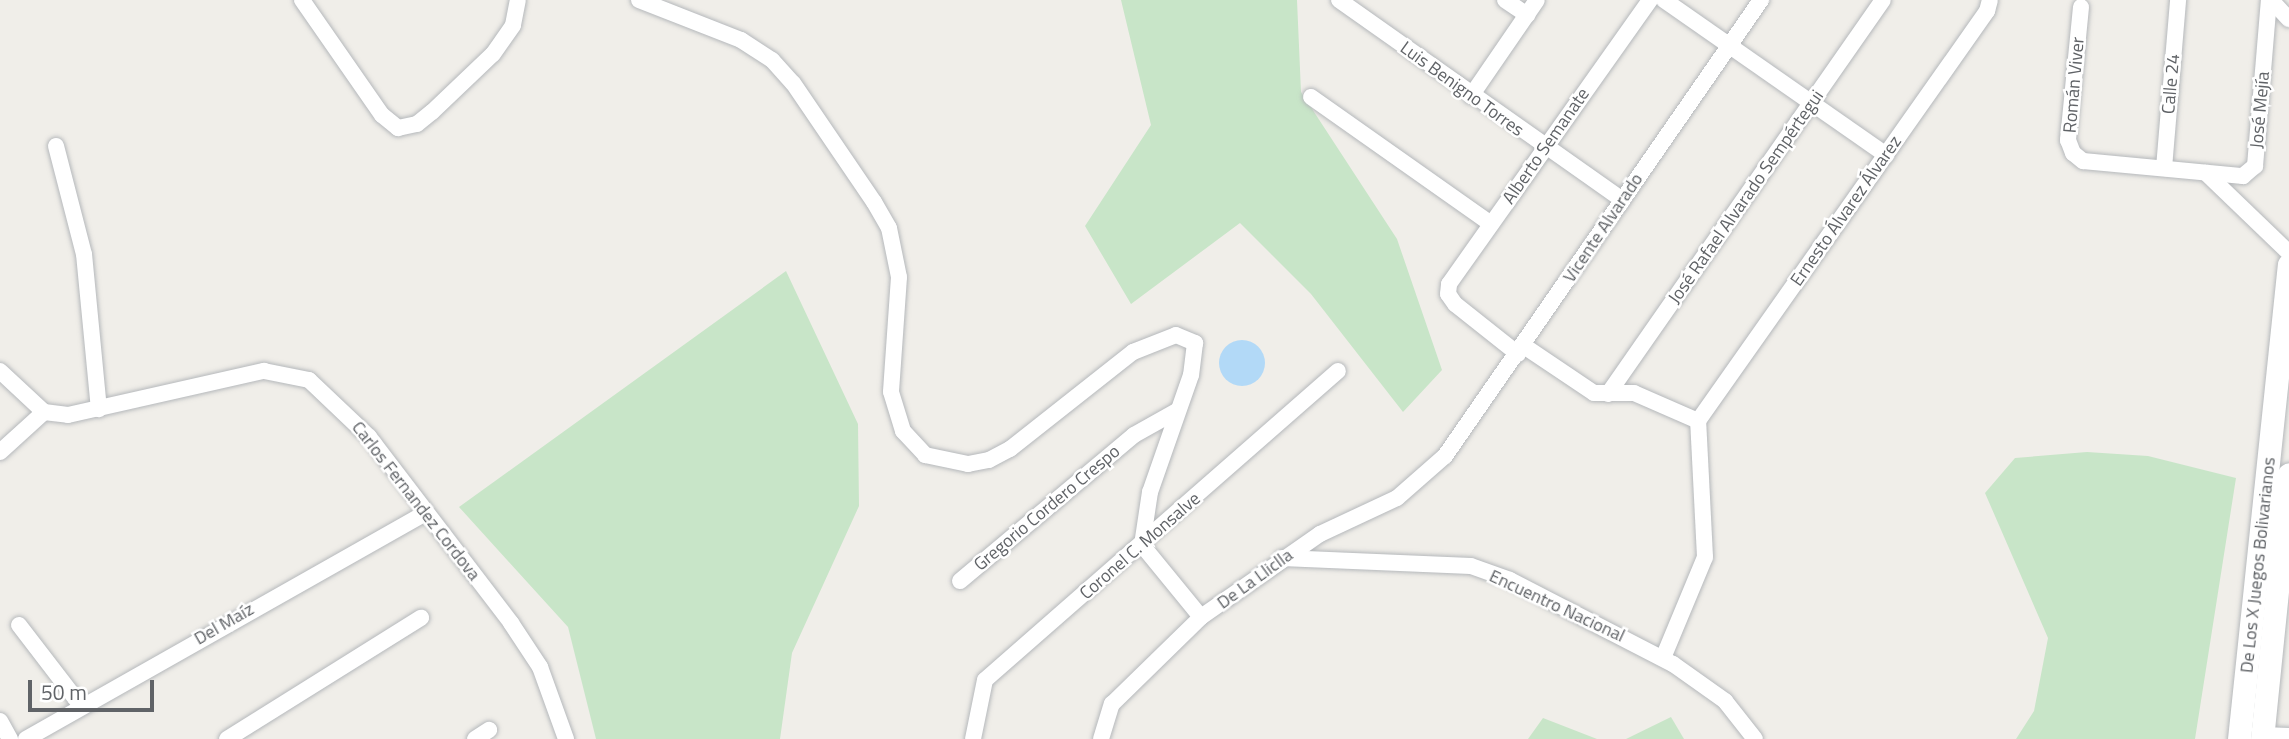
<!DOCTYPE html>
<meta charset="utf-8">
<style>
body{margin:0}
#map{position:relative;width:2289px;height:739px;overflow:hidden;background:#f0eee9;font-family:"Titillium Web",sans-serif}
div>[style]{position:absolute}
.green>*{inset:0;background:#c8e5c8}
.water>*{inset:0;background:#b2d9f7}
.round{border-radius:50%}
.roads{filter:drop-shadow(0 0 2px #b5b8bb) drop-shadow(0 0 2px #b5b8bb)}
.street>*{height:16px;margin:-8px;padding:0 8px;transform-origin:8px;border-radius:8px;background:#fff}
.secondary>*{height:23px;margin:-11.5px;padding:0 11.5px;transform-origin:11.5px;border-radius:11.5px;background:#fff}
span{translate:-50% -50%;white-space:nowrap;text-align:center;line-height:1.15;-webkit-text-stroke:5px #fff;paint-order:stroke}
.street-label{font-size:18px;color:#606367}
.scale{position:absolute;left:28px;top:680px;width:126px;height:32px;box-sizing:border-box;border:4px solid #606367;border-top:0;padding-left:9px;font-size:21px;line-height:24px;white-space:nowrap;color:#606367;-webkit-text-stroke:5px #fff;paint-order:stroke}
</style>
<div id="map">
<div class="green">
<i style="clip-path:polygon(1121px 0,1297px 0,1301px 92px,1397px 239px,1442px 370px,1403px 412px,1311px 294px,1240px 223px,1131px 304px,1085px 226px,1151px 125px)"></i>
<i style="clip-path:polygon(786px 271px,858px 424px,859px 506px,792px 653px,780px 739px,596px 739px,568px 627px,459px 507px)"></i>
<i style="clip-path:polygon(2087px 452px,2148px 456px,2236px 478px,2195px 739px,2016px 739px,2034px 711px,2048px 638px,1985px 493px,2015px 458px)"></i>
<i style="clip-path:polygon(1671px 717px,1684px 739px,1626px 739px)"></i>
<i style="clip-path:polygon(1543px 718px,1597px 739px,1528px 739px)"></i>
</div>
<div class="water">
<i class="round" style="left:1219px;top:340px;width:46px;height:46px"></i>
</div>
<div class="roads">
<div class="street">
<i style="left:302px;top:0;width:140px;rotate:55.2deg"></i>
<i style="left:382px;top:115px;width:21px;rotate:39deg"></i>
<i style="left:398px;top:128px;width:19px;rotate:-12deg"></i>
<i style="left:417px;top:124px;width:19px;rotate:-39deg"></i>
<i style="left:432px;top:112px;width:84px;rotate:-43.6deg"></i>
<i style="left:493px;top:54px;width:35px;rotate:-55deg"></i>
<i style="left:513px;top:25px;width:25px;rotate:-79deg"></i>
<i style="left:639px;top:0;width:110px;rotate:21.4deg"></i>
<i style="left:741px;top:40px;width:37px;rotate:33deg"></i>
<i style="left:772px;top:60px;width:31px;rotate:48deg"></i>
<i style="left:793px;top:83px;width:144px;rotate:55.8deg"></i>
<i style="left:874px;top:202px;width:30px;rotate:60deg"></i>
<i style="left:889px;top:228px;width:50px;rotate:78.5deg"></i>
<i style="left:899px;top:277px;width:115px;rotate:94deg"></i>
<i style="left:891px;top:392px;width:41px;rotate:72.9deg"></i>
<i style="left:903px;top:431px;width:33px;rotate:47deg"></i>
<i style="left:925px;top:455px;width:44px;rotate:11.8deg"></i>
<i style="left:968px;top:464px;width:21px;rotate:-11deg"></i>
<i style="left:989px;top:460px;width:24px;rotate:-28deg"></i>
<i style="left:1010px;top:449px;width:157px;rotate:-38.3deg"></i>
<i style="left:1133px;top:352px;width:46px;rotate:-21.6deg"></i>
<i style="left:1176px;top:335px;width:21px;rotate:23deg"></i>
<i style="left:1195px;top:343px;width:32px;rotate:97deg"></i>
<i style="left:1191px;top:375px;width:124px;rotate:109.3deg"></i>
<i style="left:1150px;top:492px;width:54px;rotate:98.6deg"></i>
<i style="left:1339px;top:0;width:347px;rotate:35.2deg"></i>
<i style="left:1505px;top:0;width:27px;rotate:34deg"></i>
<i style="left:1664px;top:0;width:271px;rotate:34.9deg"></i>
<i style="left:2271px;top:0;width:26px;rotate:47deg"></i>
<i style="left:2081px;top:7px;width:134px;rotate:95.6deg"></i>
<i style="left:2068px;top:140px;width:14px;rotate:69deg"></i>
<i style="left:2073px;top:153px;width:13px;rotate:39deg"></i>
<i style="left:2083px;top:161px;width:161px;rotate:5.4deg"></i>
<i style="left:2243px;top:176px;width:16px;rotate:-40deg"></i>
<i style="left:2255px;top:166px;width:167px;rotate:-85.2deg"></i>
<i style="left:1471px;top:96px;width:116px;rotate:-55.5deg"></i>
<i style="left:1311px;top:97px;width:220px;rotate:35.2deg"></i>
<i style="left:56px;top:146px;width:112px;rotate:75.5deg"></i>
<i style="left:84px;top:254px;width:156px;rotate:84.5deg"></i>
<i style="left:2164px;top:168px;width:169px;rotate:-85.2deg"></i>
<i style="left:2206px;top:173px;width:115px;rotate:43.9deg"></i>
<i style="left:1524px;top:346px;width:84px;rotate:33.9deg"></i>
<i style="left:1594px;top:393px;width:40px"></i>
<i style="left:1634px;top:393px;width:70px;rotate:23.6deg"></i>
<i style="left:1518px;top:354px;width:80px;rotate:-141.6deg"></i>
<i style="left:1455px;top:304px;width:12px;rotate:-125deg"></i>
<i style="left:1448px;top:294px;width:10px;rotate:-84deg"></i>
<i style="left:1449px;top:284px;width:348px;rotate:-54.7deg"></i>
<i style="left:0;top:371px;width:60px;rotate:43deg"></i>
<i style="left:44px;top:412px;width:24px;rotate:7deg"></i>
<i style="left:68px;top:415px;width:201px;rotate:-12.7deg"></i>
<i style="left:264px;top:371px;width:46px;rotate:11.3deg"></i>
<i style="left:309px;top:380px;width:83px;rotate:43.5deg"></i>
<i style="left:369px;top:437px;width:234px;rotate:52.6deg"></i>
<i style="left:511px;top:623px;width:53px;rotate:56.6deg"></i>
<i style="left:540px;top:667px;width:77px;rotate:70.1deg"></i>
<i style="left:1608px;top:394px;width:480px;rotate:-55.1deg"></i>
<i style="left:1698px;top:421px;width:502px;rotate:-54.82deg"></i>
<i style="left:1987px;top:11px;width:11px;rotate:-75deg"></i>
<i style="left:0;top:452px;width:59px;rotate:-42.3deg"></i>
<i style="left:1142px;top:545px;width:93px;rotate:50.7deg"></i>
<i style="left:1282px;top:558px;width:189px;rotate:2.4deg"></i>
<i style="left:1471px;top:566px;width:41px;rotate:19.7deg"></i>
<i style="left:1510px;top:580px;width:183px;rotate:27.3deg"></i>
<i style="left:1673px;top:664px;width:64px;rotate:35.4deg"></i>
<i style="left:1725px;top:701px;width:48px;rotate:51.7deg"></i>
<i style="left:960px;top:581px;width:227px;rotate:-40deg"></i>
<i style="left:1134px;top:435px;width:49px;rotate:-29.2deg"></i>
<i style="left:19px;top:625px;width:103px;rotate:52.5deg"></i>
<i style="left:1663px;top:658px;width:109px;rotate:-67.4deg"></i>
<i style="left:1705px;top:557px;width:136px;rotate:-92.9deg"></i>
<i style="left:0;top:721px;width:21px;rotate:61deg"></i>
<i style="left:2262px;top:735px;width:27px;rotate:2deg"></i>
<i style="left:26px;top:739px;width:459px;rotate:-29.5deg"></i>
<i style="left:227px;top:739px;width:229px;rotate:-32deg"></i>
<i style="left:475px;top:739px;width:17px;rotate:-33deg"></i>
<i style="left:973px;top:739px;width:60px;rotate:-78.5deg"></i>
<i style="left:985px;top:680px;width:469px;rotate:-41.2deg"></i>
<i style="left:1101px;top:739px;width:37px;rotate:-73deg"></i>
<i style="left:1112px;top:704px;width:124px;rotate:-44.3deg"></i>
<i style="left:1201px;top:617px;width:145px;rotate:-34.9deg"></i>
<i style="left:1320px;top:534px;width:85px;rotate:-25.1deg"></i>
<i style="left:1397px;top:498px;width:64px;rotate:-41.2deg"></i>
<i style="left:1445px;top:456px;width:555px;rotate:-55.28deg"></i>
</div>
<div class="secondary">
<i style="left:2239px;top:739px;width:477px;rotate:-84deg"></i>
<i style="left:2262px;top:739px;width:266px;rotate:-84.2deg"></i>
</div>
</div>
<div class="street-label">
<span style="left:2171px;top:84px;rotate:-85deg">Calle 24</span>
<span style="left:2074px;top:85px;rotate:-85deg">Román Viver</span>
<span style="left:1462px;top:89px;rotate:36deg">Luis Benigno Torres</span>
<span style="left:2260px;top:110px;rotate:-85deg">José Mejía</span>
<span style="left:1546px;top:146px;rotate:-55deg">Alberto Semanate</span>
<span style="left:1746px;top:197px;rotate:-55deg">José Rafael Alvarado Sempértegui</span>
<span style="left:1846px;top:211px;rotate:-55deg">Ernesto Álvarez Álvarez</span>
<span style="left:1603px;top:228px;rotate:-56deg">Vicente Alvarado</span>
<span style="left:416px;top:501px;rotate:52deg">Carlos Fernandez Cordova</span>
<span style="left:1047px;top:508px;rotate:-40deg">Gregorio Cordero Crespo</span>
<span style="left:1140px;top:546px;rotate:-41deg">Coronel C. Monsalve</span>
<span style="left:2258px;top:565px;rotate:-84deg">De Los X Juegos Bolivarianos</span>
<span style="left:1255px;top:579px;rotate:-36deg">De La Lliclla</span>
<span style="left:1557px;top:606px;rotate:25deg">Encuentro Nacional</span>
<span style="left:224px;top:624px;rotate:-30deg">Del Maíz</span>
</div>
<div class="scale">50 m</div>
</div>
